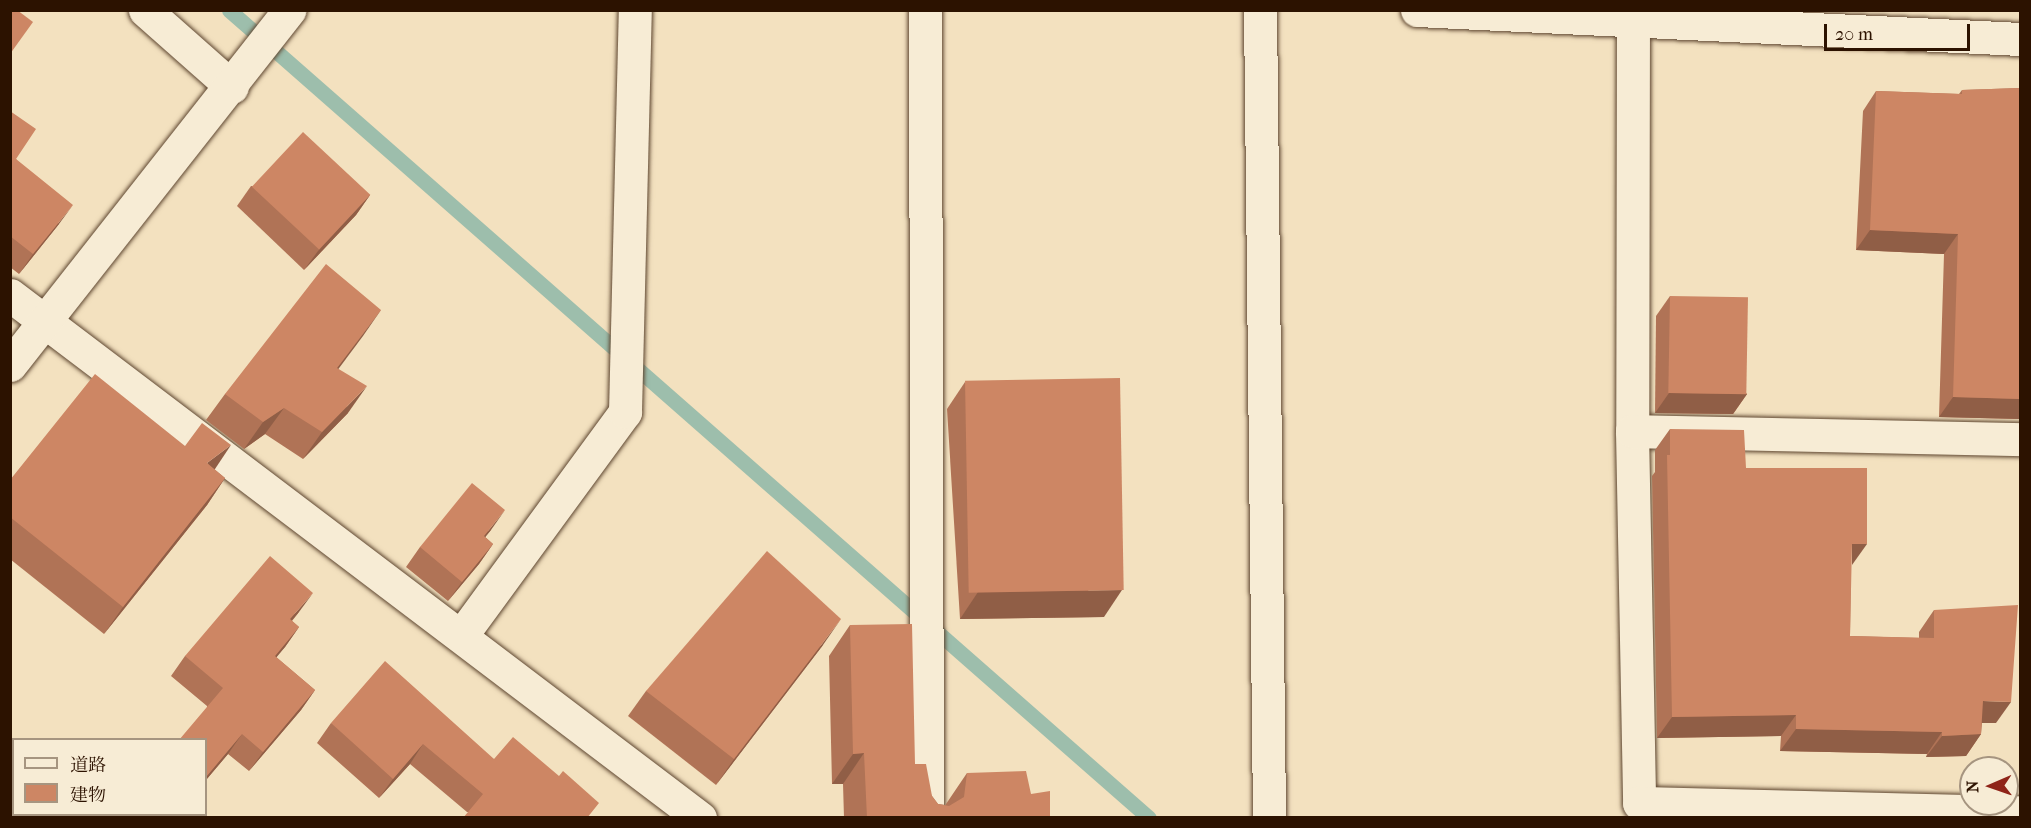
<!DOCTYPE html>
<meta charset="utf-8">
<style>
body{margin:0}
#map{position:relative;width:2031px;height:828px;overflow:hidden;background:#f3e1bf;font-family:"IM FELL French Canon","Noto Serif JP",serif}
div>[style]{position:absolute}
.stream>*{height:15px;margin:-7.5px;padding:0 7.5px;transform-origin:7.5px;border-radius:7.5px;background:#9dbeac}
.roads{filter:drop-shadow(0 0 2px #5e4630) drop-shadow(0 0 2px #5e4630)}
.minor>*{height:33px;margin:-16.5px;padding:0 16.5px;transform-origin:16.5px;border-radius:16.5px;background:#f7ecd5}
.tertiary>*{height:33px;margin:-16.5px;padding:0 16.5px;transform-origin:16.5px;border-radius:16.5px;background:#f7ecd5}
.wall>*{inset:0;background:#b07356}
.shaded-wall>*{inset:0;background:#905e46}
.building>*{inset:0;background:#cd8664;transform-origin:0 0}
span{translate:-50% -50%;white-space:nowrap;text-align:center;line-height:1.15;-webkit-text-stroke:4.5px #f7ecd5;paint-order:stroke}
.frame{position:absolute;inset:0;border:12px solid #2c1200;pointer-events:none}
.legend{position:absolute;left:12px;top:738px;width:195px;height:78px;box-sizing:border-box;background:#f7ecd5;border:2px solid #a69580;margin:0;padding:8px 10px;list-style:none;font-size:18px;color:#2c1200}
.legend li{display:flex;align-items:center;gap:12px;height:30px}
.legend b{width:30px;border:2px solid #a69580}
.north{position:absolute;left:1959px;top:756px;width:60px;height:60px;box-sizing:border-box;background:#f7ecd5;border:2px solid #a69580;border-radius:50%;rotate:268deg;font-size:16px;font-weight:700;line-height:24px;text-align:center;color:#2c1200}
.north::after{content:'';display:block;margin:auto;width:21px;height:27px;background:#8f2418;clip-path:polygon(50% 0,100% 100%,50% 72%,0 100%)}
.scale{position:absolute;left:1824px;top:24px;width:146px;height:27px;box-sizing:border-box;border:3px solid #2c1200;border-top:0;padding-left:8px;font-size:18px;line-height:21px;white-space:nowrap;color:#2c1200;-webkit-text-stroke:4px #f7ecd5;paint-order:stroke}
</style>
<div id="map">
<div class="stream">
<i style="left:229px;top:10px;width:1224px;rotate:41.29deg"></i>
</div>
<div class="roads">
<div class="minor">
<i style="left:145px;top:10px;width:116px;rotate:41.5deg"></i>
<i style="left:925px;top:10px;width:808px;rotate:89.86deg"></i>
<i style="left:1417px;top:10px;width:604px;rotate:2.75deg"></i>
<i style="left:1633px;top:10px;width:421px;rotate:90.1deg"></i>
<i style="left:1632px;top:431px;width:372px;rotate:88.9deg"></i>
<i style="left:1639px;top:803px;width:381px;rotate:1.4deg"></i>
<i style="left:10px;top:295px;width:866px;rotate:37.16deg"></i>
<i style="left:10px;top:365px;width:452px;rotate:-51.8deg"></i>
<i style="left:1632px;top:431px;width:388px;rotate:1.2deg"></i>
<i style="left:461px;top:636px;width:278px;rotate:-53.8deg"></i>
<i style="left:625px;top:412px;width:402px;rotate:-88.6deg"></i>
</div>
<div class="tertiary">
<i style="left:1260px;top:10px;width:808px;rotate:89.36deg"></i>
</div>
</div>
<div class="wall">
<i style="clip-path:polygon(2020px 88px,2020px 419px,1939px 417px,1944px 254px,1856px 250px,1863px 111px,1876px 91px,1959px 94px,1962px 90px)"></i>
<i style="clip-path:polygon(10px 111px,16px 159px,59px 224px,19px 274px,10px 267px)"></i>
<i style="clip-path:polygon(251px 186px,370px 195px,356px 215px,304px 270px,237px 206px)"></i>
<i style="clip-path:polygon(1670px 296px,1747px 394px,1733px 414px,1655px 413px,1656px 316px)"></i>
<i style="clip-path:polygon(381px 310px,338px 368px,348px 413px,303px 459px,265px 434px,244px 449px,206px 420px,225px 394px)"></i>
<i style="clip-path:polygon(965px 382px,1104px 617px,960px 619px,947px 409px)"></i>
<i style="clip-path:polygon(1670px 429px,1746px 468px,1851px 565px,1850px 636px,1919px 638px,1919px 632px,1934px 610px,1996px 723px,1982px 723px,1981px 734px,1966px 756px,1926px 757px,1927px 754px,1780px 751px,1781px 736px,1657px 738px,1652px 476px,1655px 472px,1655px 450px)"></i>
<i style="clip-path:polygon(214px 469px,225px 478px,207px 505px,104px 634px,10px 559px,10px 480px)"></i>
<i style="clip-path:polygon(491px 530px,485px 537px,493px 544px,479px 564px,448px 601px,406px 567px,420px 547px)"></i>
<i style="clip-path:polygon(299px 612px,292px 621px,299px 627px,285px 647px,276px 657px,315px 690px,301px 710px,249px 771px,228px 754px,206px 780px,206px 740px,207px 706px,171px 676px,185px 656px)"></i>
<i style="clip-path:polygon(850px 625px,915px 764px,932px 796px,938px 804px,946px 805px,946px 804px,967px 773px,1031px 794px,1050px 818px,844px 818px,843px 784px,832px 784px,829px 656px)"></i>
<i style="clip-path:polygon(823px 645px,716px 785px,628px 716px,646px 691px)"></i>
<i style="clip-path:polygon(331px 723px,494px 759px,589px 818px,467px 812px,410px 764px,379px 798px,317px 743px)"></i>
</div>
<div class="shaded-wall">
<i style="clip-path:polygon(370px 195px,356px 215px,304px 270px,318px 251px)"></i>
<i style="clip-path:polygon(73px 205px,59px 224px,19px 274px,33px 254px)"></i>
<i style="clip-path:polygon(1870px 230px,1958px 234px,1944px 254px,1856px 250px)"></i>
<i style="clip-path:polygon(381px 310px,363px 336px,319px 395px,337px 368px)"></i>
<i style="clip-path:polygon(367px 386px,348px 413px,303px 459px,322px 432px)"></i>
<i style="clip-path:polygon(1669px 393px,1747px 394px,1733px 414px,1655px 413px)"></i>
<i style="clip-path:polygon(1953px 397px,2020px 399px,2020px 419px,1939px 417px)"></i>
<i style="clip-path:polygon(284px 408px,265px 434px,244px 449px,263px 422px)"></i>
<i style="clip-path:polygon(231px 445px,213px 472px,207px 463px)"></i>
<i style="clip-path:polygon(225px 478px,207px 505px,104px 634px,123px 607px)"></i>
<i style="clip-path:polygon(505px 510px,491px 530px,470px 556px,484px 536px)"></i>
<i style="clip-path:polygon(493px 544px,479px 564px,448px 601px,462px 582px)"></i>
<i style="clip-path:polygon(1852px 544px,1867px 544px,1852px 565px)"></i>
<i style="clip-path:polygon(1122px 590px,1104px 617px,960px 619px,978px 592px)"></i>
<i style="clip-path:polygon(313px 593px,299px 612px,276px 639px,290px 619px)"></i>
<i style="clip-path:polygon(841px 619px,823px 645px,716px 785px,734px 759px)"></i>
<i style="clip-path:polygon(299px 627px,285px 647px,261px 676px,275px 656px)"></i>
<i style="clip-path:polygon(315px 690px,301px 710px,249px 771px,263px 752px)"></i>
<i style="clip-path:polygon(1983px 701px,2011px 702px,1996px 723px,1968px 723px)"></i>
<i style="clip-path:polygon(1796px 715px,1781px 736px,1657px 738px,1672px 717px)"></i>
<i style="clip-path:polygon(1796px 729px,1942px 732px,1927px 754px,1780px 751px)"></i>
<i style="clip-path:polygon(242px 734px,228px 754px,206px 780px,206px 777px)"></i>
<i style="clip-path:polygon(1981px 734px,1966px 756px,1926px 757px,1942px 736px)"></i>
<i style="clip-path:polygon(423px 744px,410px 764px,379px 798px,393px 779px)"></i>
<i style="clip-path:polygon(864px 753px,843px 784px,832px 784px,853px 754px)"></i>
</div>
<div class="building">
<i style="clip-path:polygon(10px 10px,17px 10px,33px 22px,10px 54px)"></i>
<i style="clip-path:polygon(2020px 88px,2020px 399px,1953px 397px,1958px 234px,1870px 230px,1876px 91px,1962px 94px,1962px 90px)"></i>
<i style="clip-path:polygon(10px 111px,36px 129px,16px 159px,73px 205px,33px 254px,10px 236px)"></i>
<i style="left:303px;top:132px;width:92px;height:75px;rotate:43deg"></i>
<i style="clip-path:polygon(326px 264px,381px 310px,337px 368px,367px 386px,322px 432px,284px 408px,263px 422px,225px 394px)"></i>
<i style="left:1670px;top:296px;width:78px;height:97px;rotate:1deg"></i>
<i style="clip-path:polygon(95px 374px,185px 446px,202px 423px,231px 445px,207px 463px,225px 478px,123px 607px,10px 517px,10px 480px)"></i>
<i style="left:1120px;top:378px;width:212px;height:155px;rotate:89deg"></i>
<i style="clip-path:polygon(1670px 429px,1744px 430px,1746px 468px,1867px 468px,1867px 544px,1852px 544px,1850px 636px,1934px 638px,1934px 610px,2018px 605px,2011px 702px,1983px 701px,1981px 734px,1942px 736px,1942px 732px,1796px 729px,1796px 715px,1672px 717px,1667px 455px,1670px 455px)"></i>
<i style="clip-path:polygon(472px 483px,505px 510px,484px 536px,493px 544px,462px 582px,420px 547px)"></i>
<i style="clip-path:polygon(767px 551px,841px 619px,734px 759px,646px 691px)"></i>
<i style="clip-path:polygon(270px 556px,313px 593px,290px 619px,299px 627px,275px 656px,315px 690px,263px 752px,242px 734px,206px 777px,206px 740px,179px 740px,223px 688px,185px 656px)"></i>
<i style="clip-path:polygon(912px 624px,915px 764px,926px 764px,932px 796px,938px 804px,949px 806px,964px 797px,967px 773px,1026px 771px,1031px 794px,1050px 791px,1050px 818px,867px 818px,864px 753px,853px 754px,850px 625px)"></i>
<i style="clip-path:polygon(385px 661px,494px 759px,513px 737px,559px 776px,563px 771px,599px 803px,587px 818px,463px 818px,483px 794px,423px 744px,393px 779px,331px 723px)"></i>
<i style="left:115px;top:814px;width:59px;height:4px"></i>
</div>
<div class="frame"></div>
<ul class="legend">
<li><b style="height:8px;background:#f7ecd5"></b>道路</li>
<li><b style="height:16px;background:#cd8664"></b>建物</li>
</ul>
<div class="north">N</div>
<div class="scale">20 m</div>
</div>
